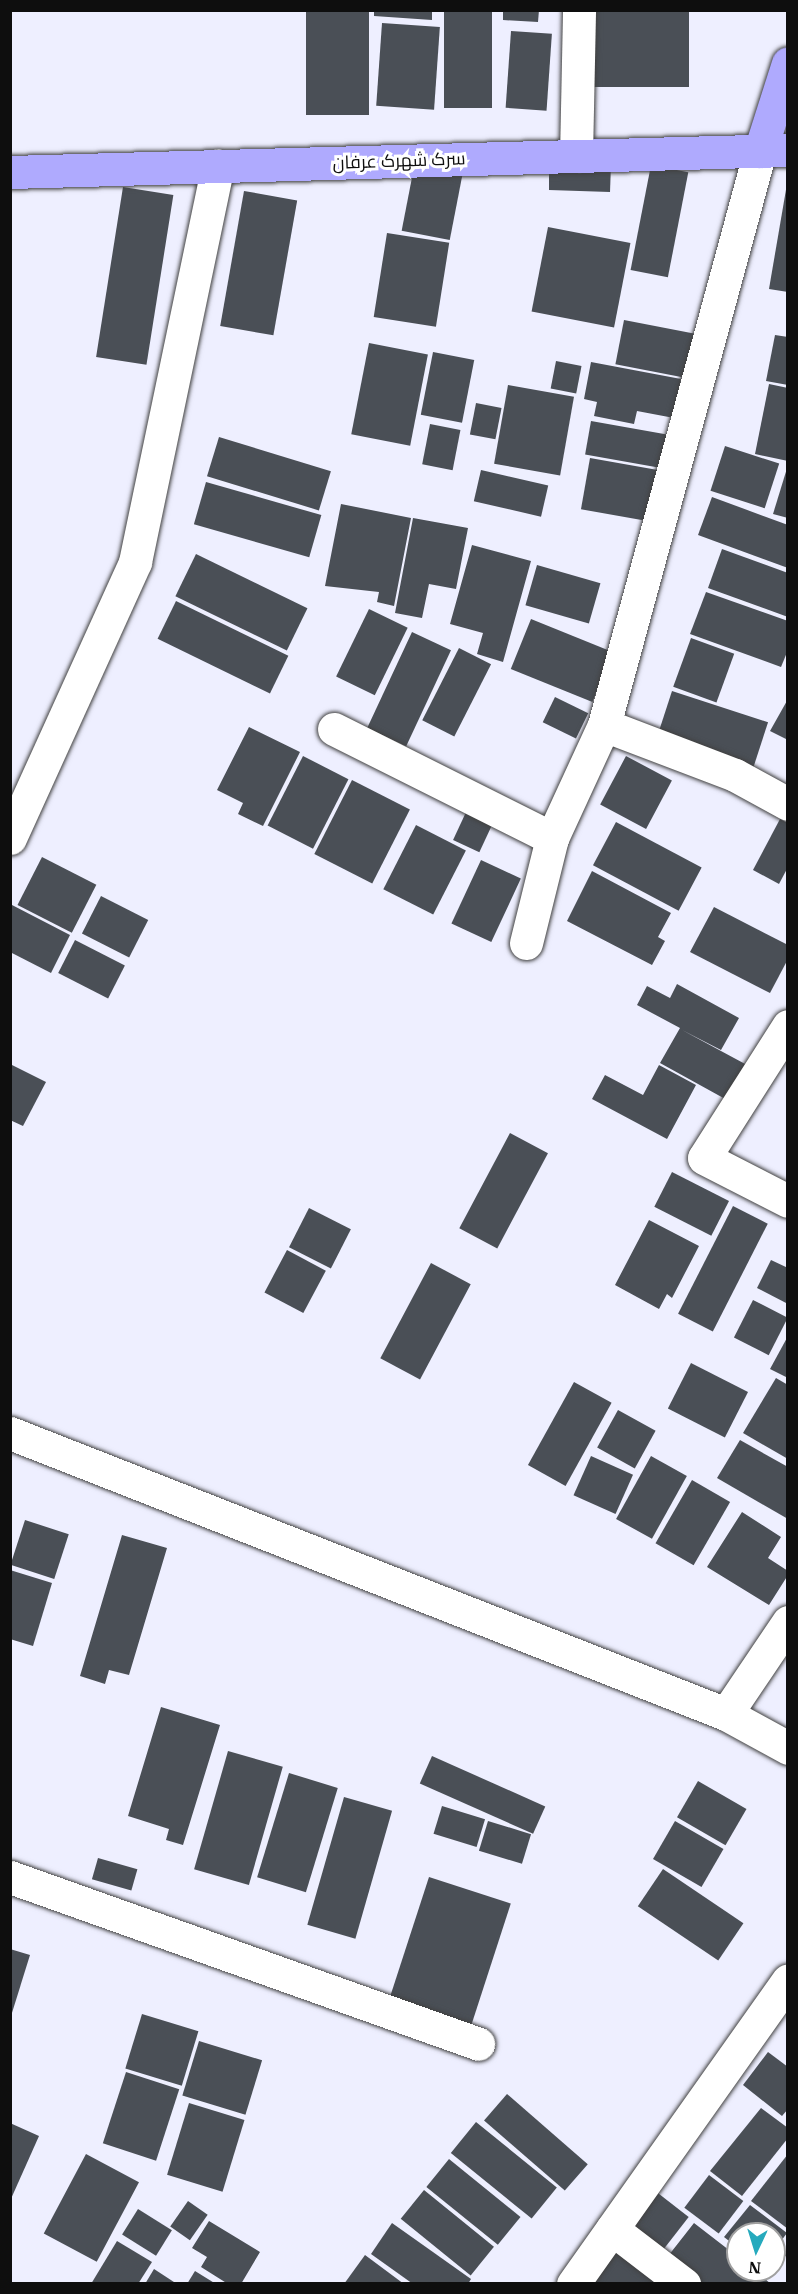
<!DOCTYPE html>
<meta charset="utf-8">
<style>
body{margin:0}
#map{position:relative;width:798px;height:2294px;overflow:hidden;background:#eeefff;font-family:"IBM Plex Serif",Cairo,serif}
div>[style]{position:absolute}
.building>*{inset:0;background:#4a4f56;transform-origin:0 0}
.roads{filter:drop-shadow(0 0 2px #414141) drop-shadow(0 0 2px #414141)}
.street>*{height:33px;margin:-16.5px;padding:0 16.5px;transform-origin:16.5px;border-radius:16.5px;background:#fff}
.secondary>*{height:33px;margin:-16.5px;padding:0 16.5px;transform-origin:16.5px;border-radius:16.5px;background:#afaafe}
span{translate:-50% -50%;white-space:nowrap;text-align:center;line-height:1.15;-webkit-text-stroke:6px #fff;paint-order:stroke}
.street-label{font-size:18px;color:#0e0e0e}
.frame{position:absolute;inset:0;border:12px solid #0e0e0e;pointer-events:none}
.north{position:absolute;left:726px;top:2222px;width:60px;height:60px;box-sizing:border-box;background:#fff;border:2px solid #9f9f9f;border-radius:50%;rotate:184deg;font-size:16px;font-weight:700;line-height:24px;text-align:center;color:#0e0e0e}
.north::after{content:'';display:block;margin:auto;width:21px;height:27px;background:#26aabd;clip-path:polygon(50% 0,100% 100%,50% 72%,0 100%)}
</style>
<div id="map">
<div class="building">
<i style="left:306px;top:10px;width:63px;height:105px"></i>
<i style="clip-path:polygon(374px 10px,432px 10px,432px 20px,374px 16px)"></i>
<i style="left:444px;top:10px;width:48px;height:98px"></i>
<i style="clip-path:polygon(503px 10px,539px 10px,538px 22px,503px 20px)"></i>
<i style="left:590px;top:10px;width:99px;height:77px"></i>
<i style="left:382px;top:23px;width:58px;height:83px;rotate:4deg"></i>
<i style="left:511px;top:31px;width:41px;height:77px;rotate:4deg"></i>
<i style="left:415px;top:162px;width:49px;height:70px;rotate:11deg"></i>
<i style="clip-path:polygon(611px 164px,610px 192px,549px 190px,549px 172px)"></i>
<i style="left:651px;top:165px;width:38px;height:107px;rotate:11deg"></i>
<i style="clip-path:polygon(788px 178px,788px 292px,769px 289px)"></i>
<i style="left:123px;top:187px;width:51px;height:172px;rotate:9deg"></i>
<i style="left:244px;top:191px;width:54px;height:137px;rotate:10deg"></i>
<i style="left:548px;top:227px;width:84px;height:86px;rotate:11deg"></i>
<i style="left:387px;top:233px;width:63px;height:85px;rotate:9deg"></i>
<i style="left:624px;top:320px;width:71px;height:45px;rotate:11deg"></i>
<i style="clip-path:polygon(775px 335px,788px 337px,788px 385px,766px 381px)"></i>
<i style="left:369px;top:343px;width:60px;height:93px;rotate:11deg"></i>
<i style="left:433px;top:352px;width:42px;height:64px;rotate:11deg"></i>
<i style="left:556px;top:361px;width:26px;height:28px;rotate:11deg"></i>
<i style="clip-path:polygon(591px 362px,681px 379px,674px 418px,637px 411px,634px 424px,594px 416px,597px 402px,584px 399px)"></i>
<i style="clip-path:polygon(769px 384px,788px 388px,788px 461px,755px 454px)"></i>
<i style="left:508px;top:385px;width:67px;height:80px;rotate:10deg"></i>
<i style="left:476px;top:403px;width:26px;height:32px;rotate:11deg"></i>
<i style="left:591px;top:421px;width:80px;height:34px;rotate:10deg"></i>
<i style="left:430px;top:424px;width:31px;height:41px;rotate:11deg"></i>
<i style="left:219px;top:437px;width:117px;height:41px;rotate:17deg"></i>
<i style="left:725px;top:446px;width:57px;height:47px;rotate:18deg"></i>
<i style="left:590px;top:458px;width:73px;height:52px;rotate:10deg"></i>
<i style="clip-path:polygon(788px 465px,788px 518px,773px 514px)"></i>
<i style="left:481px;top:470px;width:69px;height:32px;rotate:13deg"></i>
<i style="left:206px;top:482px;width:120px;height:44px;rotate:16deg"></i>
<i style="clip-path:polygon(712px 497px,788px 525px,788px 568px,698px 535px)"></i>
<i style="clip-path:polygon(341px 504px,411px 518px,394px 606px,377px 602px,379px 592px,325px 586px)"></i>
<i style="clip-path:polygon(413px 518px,468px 528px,456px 589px,429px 584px,422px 618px,395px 613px)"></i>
<i style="clip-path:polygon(472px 545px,531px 561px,503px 662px,477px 654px,483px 633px,450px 624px)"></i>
<i style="clip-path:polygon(722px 549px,788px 573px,788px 617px,708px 588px)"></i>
<i style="left:196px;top:554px;width:124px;height:47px;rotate:26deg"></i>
<i style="left:537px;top:565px;width:66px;height:42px;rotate:16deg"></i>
<i style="clip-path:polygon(706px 592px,788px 621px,788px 650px,781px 667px,690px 634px)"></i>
<i style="left:176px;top:601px;width:125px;height:42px;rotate:26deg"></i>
<i style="left:369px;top:609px;width:43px;height:75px;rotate:26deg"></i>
<i style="left:531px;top:619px;width:88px;height:54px;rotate:22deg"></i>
<i style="left:412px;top:632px;width:43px;height:106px;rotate:25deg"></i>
<i style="left:691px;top:638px;width:46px;height:52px;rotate:20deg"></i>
<i style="left:459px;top:648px;width:36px;height:81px;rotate:27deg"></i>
<i style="left:672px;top:691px;width:101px;height:51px;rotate:18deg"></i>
<i style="left:555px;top:697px;width:37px;height:28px;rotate:26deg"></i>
<i style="clip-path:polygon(788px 699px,788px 740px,770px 731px)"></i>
<i style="clip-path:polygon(249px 727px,300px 752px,263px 826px,238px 814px,243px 803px,217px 790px)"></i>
<i style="left:303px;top:756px;width:51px;height:78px;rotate:27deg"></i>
<i style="left:626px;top:756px;width:52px;height:55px;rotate:28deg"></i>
<i style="left:352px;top:780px;width:65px;height:83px;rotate:27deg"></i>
<i style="left:467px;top:810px;width:29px;height:33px;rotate:25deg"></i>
<i style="clip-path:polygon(780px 819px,788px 823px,788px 867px,779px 884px,753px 870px)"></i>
<i style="left:616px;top:822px;width:97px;height:49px;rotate:28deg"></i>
<i style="left:416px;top:825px;width:56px;height:72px;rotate:27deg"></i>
<i style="left:42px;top:857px;width:61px;height:54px;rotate:27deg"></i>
<i style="left:481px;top:860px;width:44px;height:70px;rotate:25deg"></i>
<i style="clip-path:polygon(592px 871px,671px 913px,658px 937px,665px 941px,652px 965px,567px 921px)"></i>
<i style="left:101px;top:896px;width:53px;height:42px;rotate:27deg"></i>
<i style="clip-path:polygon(12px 905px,70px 935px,51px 973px,10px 952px)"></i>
<i style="clip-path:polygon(714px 907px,788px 945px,788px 959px,770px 993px,690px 952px)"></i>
<i style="left:75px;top:940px;width:56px;height:37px;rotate:27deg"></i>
<i style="clip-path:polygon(677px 984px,739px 1018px,721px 1050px,682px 1030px,747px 1065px,727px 1100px,660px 1063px,680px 1028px,637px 1005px,647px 986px,670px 998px)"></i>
<i style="clip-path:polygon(10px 1064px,46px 1082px,23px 1126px,10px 1120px)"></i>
<i style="clip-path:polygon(659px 1065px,696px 1085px,667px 1139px,592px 1099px,605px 1075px,643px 1095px)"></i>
<i style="left:510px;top:1133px;width:43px;height:108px;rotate:28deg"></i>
<i style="left:672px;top:1172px;width:64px;height:39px;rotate:27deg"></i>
<i style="left:733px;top:1206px;width:39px;height:121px;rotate:27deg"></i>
<i style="left:309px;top:1208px;width:47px;height:44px;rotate:27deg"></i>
<i style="clip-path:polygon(649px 1220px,699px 1246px,672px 1298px,667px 1294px,659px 1309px,615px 1285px)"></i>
<i style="left:287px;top:1250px;width:44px;height:48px;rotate:28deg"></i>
<i style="clip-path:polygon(771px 1260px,788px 1268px,788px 1304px,757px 1288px)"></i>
<i style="left:431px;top:1263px;width:45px;height:108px;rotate:28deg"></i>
<i style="left:753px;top:1300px;width:39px;height:42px;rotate:27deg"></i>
<i style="clip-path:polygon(788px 1336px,788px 1378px,770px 1369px)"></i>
<i style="left:691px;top:1363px;width:64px;height:51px;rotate:27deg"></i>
<i style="clip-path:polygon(776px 1378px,788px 1385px,788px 1459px,743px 1433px)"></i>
<i style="left:574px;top:1382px;width:43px;height:95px;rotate:29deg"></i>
<i style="left:618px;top:1410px;width:43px;height:43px;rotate:29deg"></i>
<i style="clip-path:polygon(740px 1440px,788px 1467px,788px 1519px,717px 1478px)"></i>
<i style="left:591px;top:1456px;width:46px;height:43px;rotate:24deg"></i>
<i style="left:651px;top:1456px;width:41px;height:72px;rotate:29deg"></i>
<i style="left:692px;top:1480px;width:44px;height:73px;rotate:30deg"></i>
<i style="clip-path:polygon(742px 1512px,781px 1537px,768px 1558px,788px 1571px,788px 1575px,769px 1605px,707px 1567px)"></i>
<i style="left:25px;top:1520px;width:46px;height:47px;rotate:18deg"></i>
<i style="clip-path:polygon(122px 1535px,167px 1548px,129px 1675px,109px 1670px,105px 1684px,80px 1676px)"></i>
<i style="clip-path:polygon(10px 1570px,52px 1583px,33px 1646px,10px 1639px)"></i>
<i style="clip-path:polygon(161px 1707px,220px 1725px,183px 1845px,166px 1840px,169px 1829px,128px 1816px)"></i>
<i style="left:228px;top:1751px;width:57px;height:123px;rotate:16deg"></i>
<i style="left:432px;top:1756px;width:124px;height:30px;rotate:24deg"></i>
<i style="left:289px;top:1773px;width:51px;height:109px;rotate:17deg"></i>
<i style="left:698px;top:1781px;width:56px;height:42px;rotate:30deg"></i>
<i style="left:344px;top:1797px;width:50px;height:133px;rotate:16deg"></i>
<i style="left:442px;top:1806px;width:45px;height:29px;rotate:17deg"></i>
<i style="left:488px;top:1821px;width:45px;height:31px;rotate:17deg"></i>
<i style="left:675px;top:1821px;width:56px;height:44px;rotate:30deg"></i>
<i style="left:98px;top:1858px;width:41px;height:22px;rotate:16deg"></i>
<i style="left:663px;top:1869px;width:97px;height:45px;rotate:34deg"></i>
<i style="left:429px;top:1877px;width:86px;height:131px;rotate:18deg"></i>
<i style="clip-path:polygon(10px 1949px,30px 1955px,11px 2016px,10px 2016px)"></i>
<i style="left:142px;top:2014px;width:59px;height:57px;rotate:17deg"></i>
<i style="left:199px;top:2041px;width:66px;height:57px;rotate:17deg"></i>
<i style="clip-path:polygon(768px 2052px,788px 2067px,788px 2109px,782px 2116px,743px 2085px)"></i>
<i style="left:126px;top:2072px;width:56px;height:75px;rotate:18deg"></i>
<i style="left:507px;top:2094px;width:107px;height:35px;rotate:41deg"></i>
<i style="left:189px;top:2103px;width:58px;height:75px;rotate:17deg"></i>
<i style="clip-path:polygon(761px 2108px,788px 2128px,788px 2138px,742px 2196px,710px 2171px)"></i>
<i style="left:476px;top:2122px;width:104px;height:40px;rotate:39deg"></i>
<i style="clip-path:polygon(10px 2123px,39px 2136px,10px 2201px)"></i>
<i style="left:86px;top:2154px;width:60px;height:90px;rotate:28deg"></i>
<i style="clip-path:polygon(788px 2154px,788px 2229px,751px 2201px)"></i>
<i style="left:449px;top:2159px;width:92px;height:36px;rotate:39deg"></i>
<i style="left:709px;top:2175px;width:43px;height:41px;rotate:37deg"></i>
<i style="left:424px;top:2190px;width:90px;height:37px;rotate:39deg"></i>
<i style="left:654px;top:2190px;width:44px;height:42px;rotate:38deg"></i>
<i style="left:188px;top:2201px;width:24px;height:31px;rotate:35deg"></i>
<i style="clip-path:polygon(750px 2205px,787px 2233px,778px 2245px,788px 2253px,771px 2274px,765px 2270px,774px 2270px,774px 2234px,738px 2234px,738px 2248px,724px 2237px)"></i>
<i style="left:138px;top:2209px;width:40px;height:30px;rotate:32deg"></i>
<i style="clip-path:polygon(209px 2221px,260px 2252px,241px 2284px,228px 2284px,201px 2267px,207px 2257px,192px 2248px)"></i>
<i style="clip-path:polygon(392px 2223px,471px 2279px,468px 2284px,413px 2284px,371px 2254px)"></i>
<i style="clip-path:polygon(694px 2223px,738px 2257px,738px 2270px,754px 2270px,771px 2284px,695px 2284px,665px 2260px)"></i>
<i style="clip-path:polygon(117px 2241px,152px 2262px,138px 2284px,91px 2284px)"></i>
<i style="clip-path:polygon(620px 2247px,669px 2284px,592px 2284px)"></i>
<i style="clip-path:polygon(365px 2255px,404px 2284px,344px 2284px)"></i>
<i style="clip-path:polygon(154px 2269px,177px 2284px,145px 2284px)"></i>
<i style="clip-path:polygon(195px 2271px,216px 2284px,187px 2284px)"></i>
</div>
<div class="roads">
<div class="street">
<i style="left:576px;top:156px;width:146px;rotate:-88.8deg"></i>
<i style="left:604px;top:725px;width:140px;rotate:20.9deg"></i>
<i style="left:735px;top:775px;width:60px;rotate:28.7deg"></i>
<i style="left:334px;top:729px;width:244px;rotate:26.6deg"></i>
<i style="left:10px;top:838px;width:303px;rotate:-65.6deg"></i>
<i style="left:135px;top:562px;width:405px;rotate:-78.2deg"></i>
<i style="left:526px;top:943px;width:108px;rotate:-76.1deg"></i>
<i style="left:552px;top:838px;width:124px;rotate:-65.3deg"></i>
<i style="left:604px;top:725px;width:595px;rotate:-74.8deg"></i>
<i style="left:788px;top:1026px;width:156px;rotate:122.5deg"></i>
<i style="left:704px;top:1158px;width:94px;rotate:27.1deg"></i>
<i style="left:10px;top:1433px;width:769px;rotate:21.43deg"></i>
<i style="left:726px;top:1714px;width:71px;rotate:28.7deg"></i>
<i style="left:726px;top:1714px;width:111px;rotate:-56deg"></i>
<i style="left:10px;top:1877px;width:497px;rotate:19.6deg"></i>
<i style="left:612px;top:2229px;width:91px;rotate:37.4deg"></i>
<i style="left:573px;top:2284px;width:372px;rotate:-54.7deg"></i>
</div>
<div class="secondary">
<i style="left:760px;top:151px;width:92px;rotate:-72.3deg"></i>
<i style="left:10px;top:172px;width:778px;rotate:-1.62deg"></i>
</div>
</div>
<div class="street-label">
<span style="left:399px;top:161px;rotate:-2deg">سرک شهرک عرفان</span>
</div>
<div class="frame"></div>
<div class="north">N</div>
</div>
